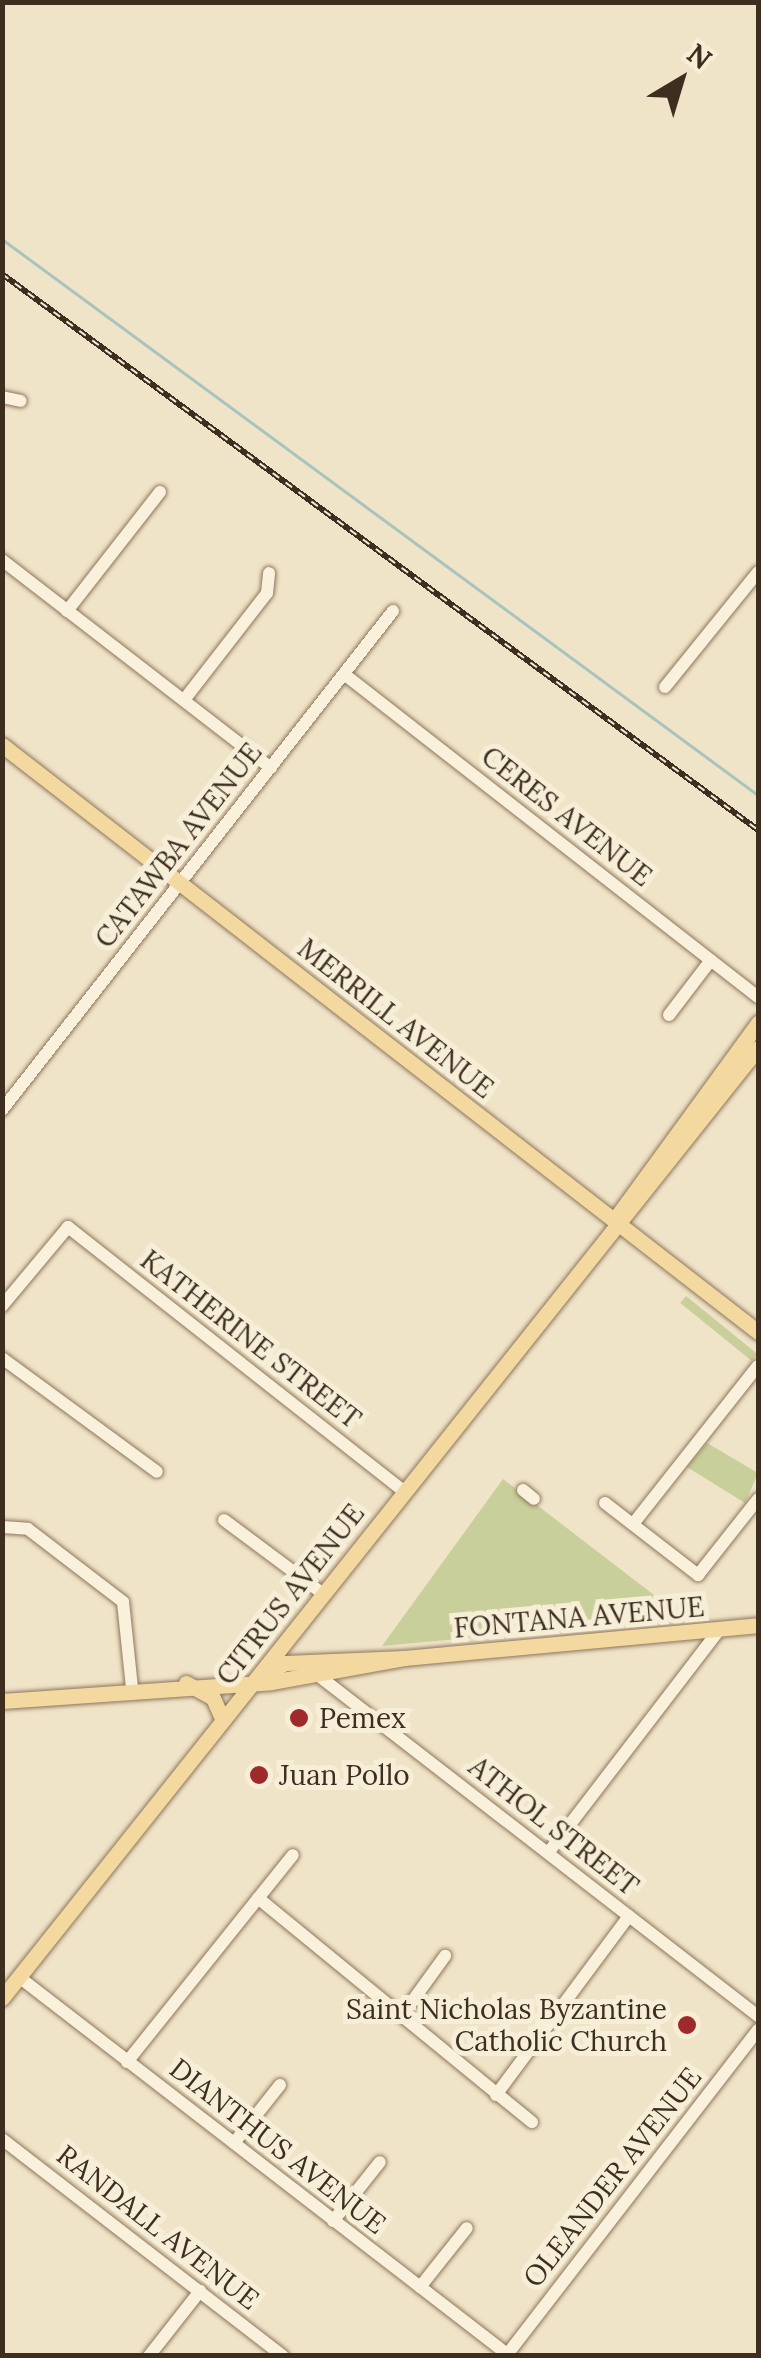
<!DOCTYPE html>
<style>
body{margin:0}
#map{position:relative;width:761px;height:2358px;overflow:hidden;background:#f0e4c8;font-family:Lora,serif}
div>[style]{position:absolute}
.green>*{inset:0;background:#c9cf9b;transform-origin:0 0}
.stream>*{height:2.5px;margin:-1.25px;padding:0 1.25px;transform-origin:1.25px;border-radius:1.25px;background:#a9c4bc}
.roads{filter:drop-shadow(0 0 2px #8d765c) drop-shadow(0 0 2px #8d765c)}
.minor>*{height:12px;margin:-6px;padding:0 6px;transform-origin:6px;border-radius:6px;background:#faf1dc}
.major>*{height:15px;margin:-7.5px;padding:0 7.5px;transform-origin:7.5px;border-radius:7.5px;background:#f3d9a0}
.rail>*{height:6px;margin-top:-3px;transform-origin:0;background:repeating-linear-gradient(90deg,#f7eed8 0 8px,#3d2e20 0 16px);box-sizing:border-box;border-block:2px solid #3d2e20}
.dots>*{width:28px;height:28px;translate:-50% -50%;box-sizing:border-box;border:5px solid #f7eed8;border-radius:50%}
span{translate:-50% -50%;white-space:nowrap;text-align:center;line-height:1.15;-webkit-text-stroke:10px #f7eed8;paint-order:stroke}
.street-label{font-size:28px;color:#3d2e20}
.poi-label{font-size:28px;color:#3d2e20}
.left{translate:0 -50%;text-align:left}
.right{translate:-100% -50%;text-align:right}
.frame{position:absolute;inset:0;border:5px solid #3d2e20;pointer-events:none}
.north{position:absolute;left:631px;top:30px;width:100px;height:100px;-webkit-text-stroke:8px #f7eed8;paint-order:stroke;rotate:38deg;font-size:28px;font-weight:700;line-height:40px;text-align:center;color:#3d2e20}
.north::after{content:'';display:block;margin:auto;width:35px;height:45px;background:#3d2e20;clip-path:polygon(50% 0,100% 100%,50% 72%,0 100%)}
</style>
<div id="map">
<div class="green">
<i style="left:686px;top:1296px;width:92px;height:9px;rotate:39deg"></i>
<i style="clip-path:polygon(707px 1443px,758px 1473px,745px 1503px,687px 1467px)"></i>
<i style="clip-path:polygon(503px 1479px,684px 1618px,382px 1646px)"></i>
</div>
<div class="stream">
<i style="left:2px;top:239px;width:938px;rotate:36.33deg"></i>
</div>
<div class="roads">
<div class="minor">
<i style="left:2px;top:397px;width:19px;rotate:12deg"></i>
<i style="left:2px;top:560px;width:340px;rotate:37.7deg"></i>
<i style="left:67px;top:611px;width:151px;rotate:-52deg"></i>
<i style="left:344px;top:674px;width:525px;rotate:37.96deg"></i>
<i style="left:665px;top:687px;width:148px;rotate:-51deg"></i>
<i style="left:184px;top:700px;width:135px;rotate:-52.2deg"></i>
<i style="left:267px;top:593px;width:20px;rotate:-84deg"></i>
<i style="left:669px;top:1015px;width:69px;rotate:-52.6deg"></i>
<i style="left:2px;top:1110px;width:634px;rotate:-51.92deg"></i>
<i style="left:2px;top:1306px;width:103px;rotate:-50.1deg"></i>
<i style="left:68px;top:1227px;width:427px;rotate:38.2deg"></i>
<i style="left:2px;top:1358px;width:192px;rotate:36.3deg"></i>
<i style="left:523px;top:1490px;width:14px;rotate:39deg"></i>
<i style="left:605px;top:1503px;width:118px;rotate:37.7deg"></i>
<i style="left:698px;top:1575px;width:97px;rotate:-51.7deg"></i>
<i style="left:224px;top:1520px;width:122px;rotate:36.7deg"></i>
<i style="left:633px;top:1524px;width:201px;rotate:-51.7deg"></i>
<i style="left:2px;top:1527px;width:26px;rotate:4deg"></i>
<i style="left:28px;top:1529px;width:120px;rotate:37.5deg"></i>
<i style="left:123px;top:1602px;width:85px;rotate:84deg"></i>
<i style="left:319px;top:1676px;width:555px;rotate:37.76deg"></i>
<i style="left:548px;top:1853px;width:282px;rotate:-52.5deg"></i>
<i style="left:258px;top:1898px;width:354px;rotate:39.3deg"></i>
<i style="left:19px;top:1977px;width:617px;rotate:37.69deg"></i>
<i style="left:403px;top:2014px;width:72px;rotate:-54.1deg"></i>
<i style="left:127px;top:2062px;width:265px;rotate:-51.3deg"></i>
<i style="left:496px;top:2095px;width:223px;rotate:-53.4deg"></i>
<i style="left:2px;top:2139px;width:355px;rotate:37.7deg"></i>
<i style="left:234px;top:2143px;width:74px;rotate:-51.6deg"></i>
<i style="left:333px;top:2221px;width:75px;rotate:-51.5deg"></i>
<i style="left:420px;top:2287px;width:75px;rotate:-51.5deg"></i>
<i style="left:149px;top:2356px;width:83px;rotate:-51.9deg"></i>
<i style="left:506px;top:2356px;width:412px;rotate:-52.3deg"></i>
</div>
<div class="major">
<i style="left:2px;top:745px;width:957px;rotate:37.83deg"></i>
<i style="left:615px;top:1219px;width:243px;rotate:-53.9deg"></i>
<i style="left:262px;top:1674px;width:26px;rotate:-25deg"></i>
<i style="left:286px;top:1663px;width:118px;rotate:-2.4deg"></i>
<i style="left:186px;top:1683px;width:31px;rotate:29deg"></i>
<i style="left:213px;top:1698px;width:24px;rotate:66deg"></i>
<i style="left:2px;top:1701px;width:270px;rotate:-4deg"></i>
<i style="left:271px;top:1682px;width:135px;rotate:-10.2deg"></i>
<i style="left:404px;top:1658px;width:356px;rotate:-5.3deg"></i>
<i style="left:2px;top:1998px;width:1214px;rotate:-51.49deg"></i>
</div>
</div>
<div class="rail">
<i style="left:2px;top:274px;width:938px;rotate:36.33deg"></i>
</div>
<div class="dots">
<i style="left:299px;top:1718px;background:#9e2a2b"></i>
<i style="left:259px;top:1775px;background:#9e2a2b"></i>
<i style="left:687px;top:2025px;background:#9e2a2b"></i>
</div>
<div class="street-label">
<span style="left:567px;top:816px;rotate:38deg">CERES AVENUE</span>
<span style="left:178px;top:845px;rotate:-52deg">CATAWBA AVENUE</span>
<span style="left:396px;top:1018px;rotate:38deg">MERRILL AVENUE</span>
<span style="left:251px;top:1339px;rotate:38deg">KATHERINE STREET</span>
<span style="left:290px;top:1594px;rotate:-52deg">CITRUS AVENUE</span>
<span style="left:579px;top:1617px;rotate:-5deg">FONTANA AVENUE</span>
<span style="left:554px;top:1826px;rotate:38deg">ATHOL STREET</span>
<span style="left:278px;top:2146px;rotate:38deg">DIANTHUS AVENUE</span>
<span style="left:612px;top:2177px;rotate:-52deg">OLEANDER AVENUE</span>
<span style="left:158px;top:2227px;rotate:38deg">RANDALL AVENUE</span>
</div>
<div class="poi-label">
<span class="left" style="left:319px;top:1718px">Pemex</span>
<span class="left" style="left:279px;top:1775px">Juan Pollo</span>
<span class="right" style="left:667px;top:2025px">Saint Nicholas Byzantine<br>Catholic Church</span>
</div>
<div class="frame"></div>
<div class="north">N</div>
</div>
